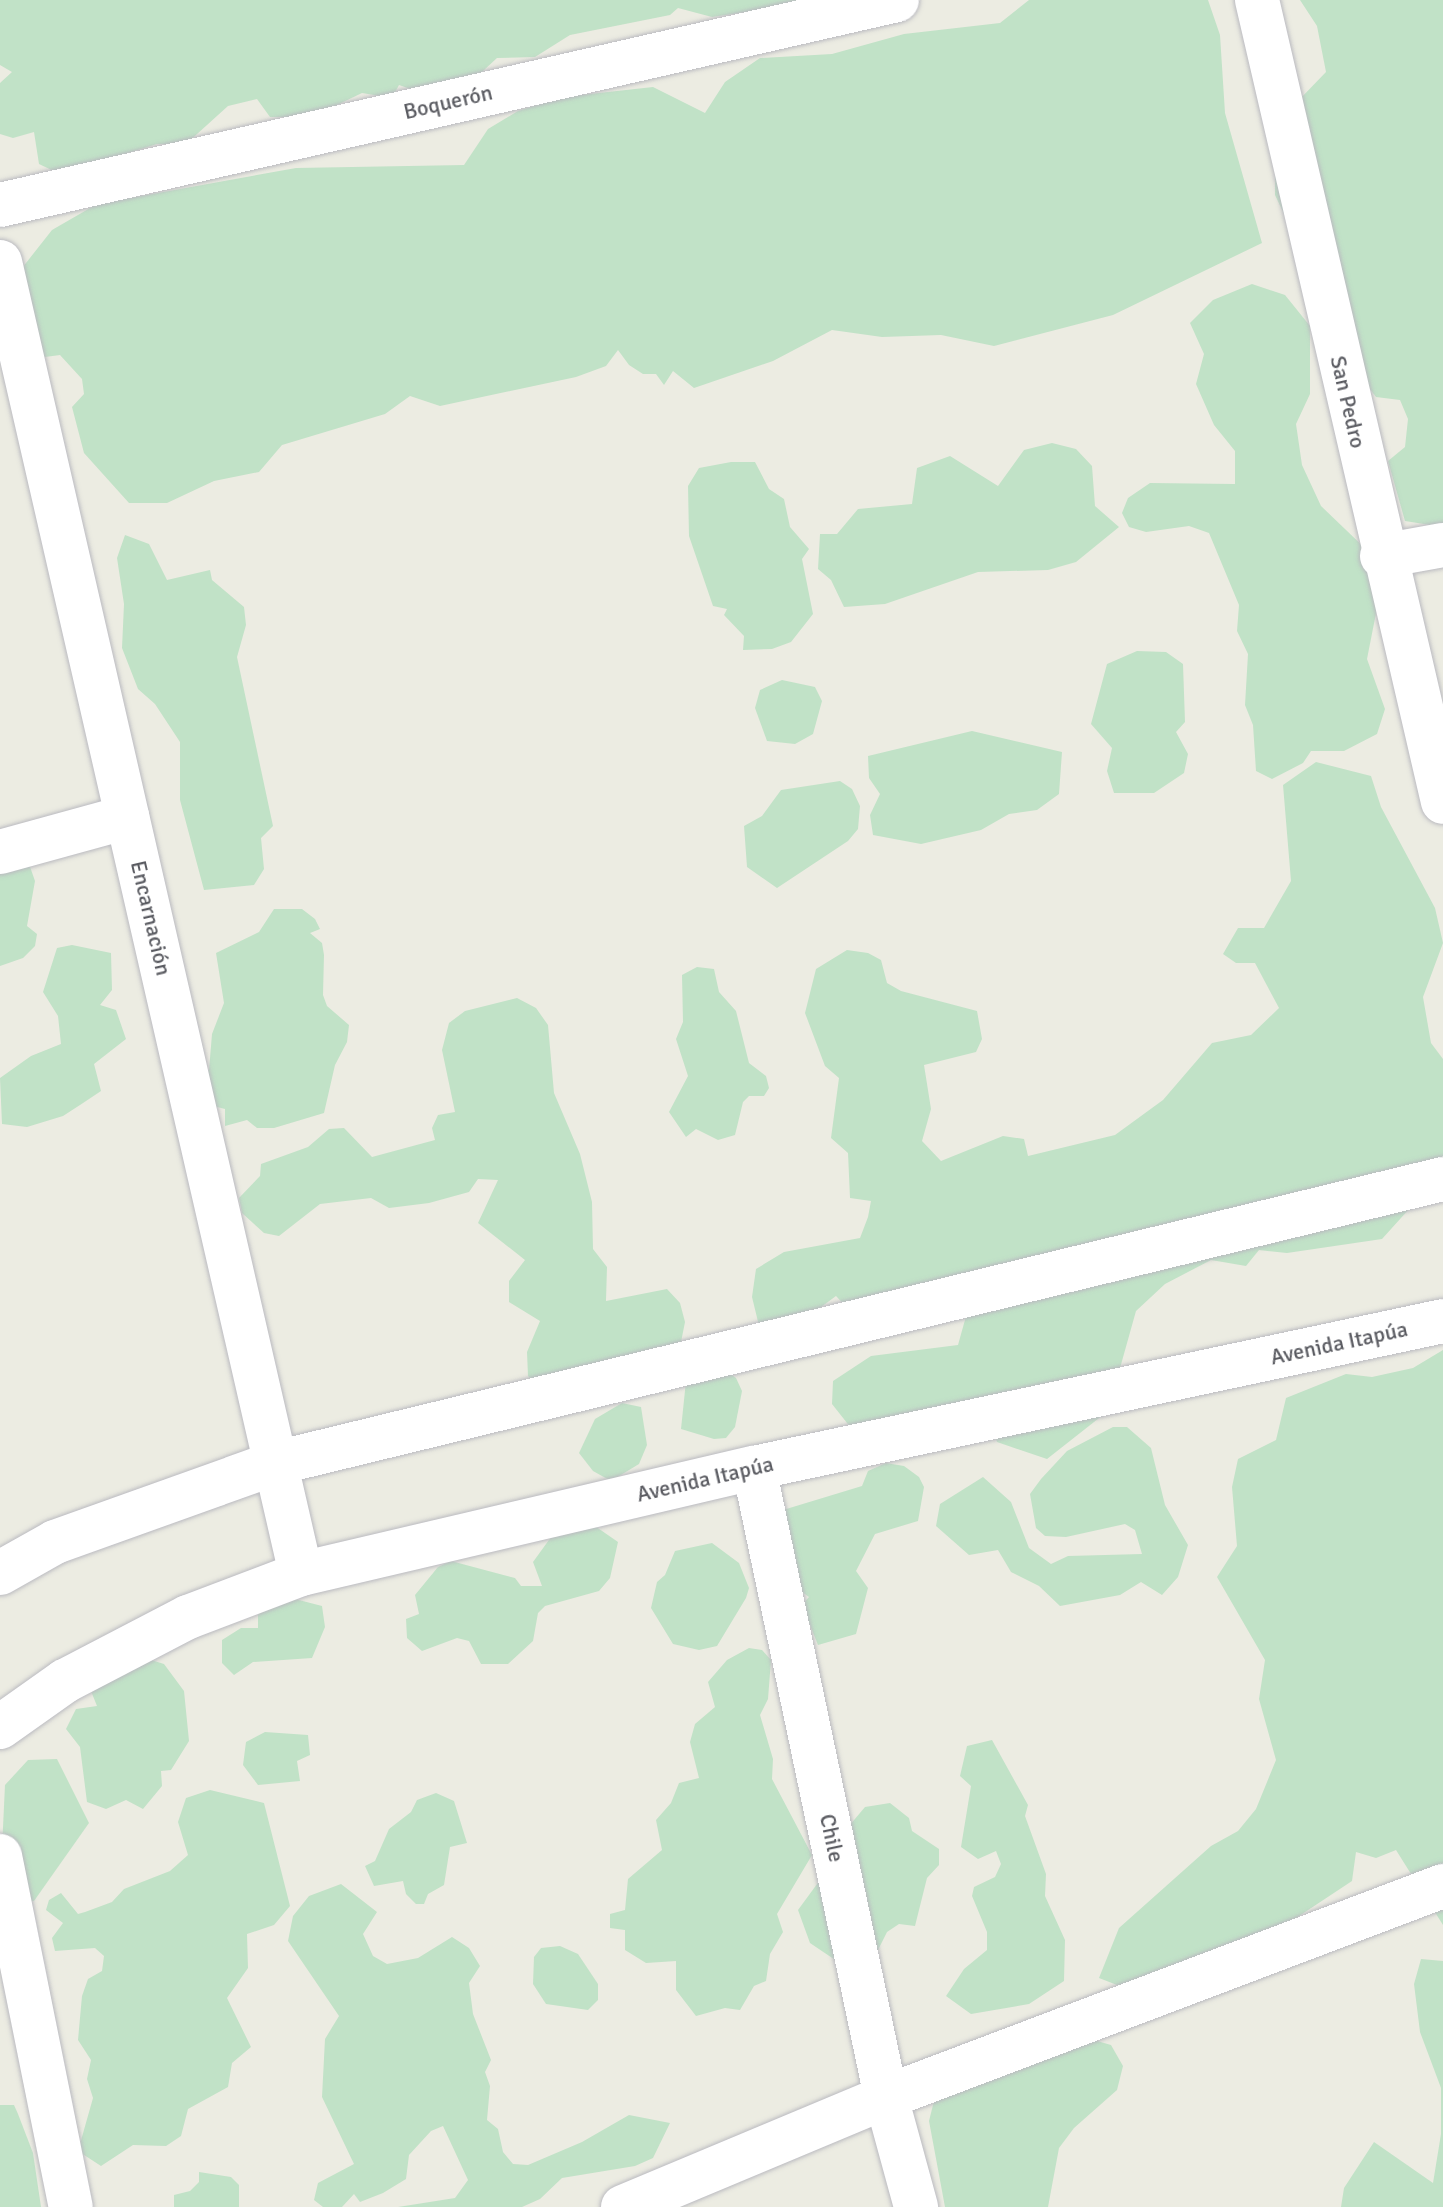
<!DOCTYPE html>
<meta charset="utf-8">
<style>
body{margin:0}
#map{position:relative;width:1443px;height:2207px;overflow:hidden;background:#ecece2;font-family:Signika,sans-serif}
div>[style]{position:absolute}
.green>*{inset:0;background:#c1e2c7}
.roads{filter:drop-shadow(0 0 2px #babac0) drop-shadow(0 0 2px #babac0)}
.minor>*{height:44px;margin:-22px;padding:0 22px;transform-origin:22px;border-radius:22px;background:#fff}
span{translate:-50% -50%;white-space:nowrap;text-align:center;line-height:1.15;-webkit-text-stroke:8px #fff;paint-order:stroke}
.street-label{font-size:22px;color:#5b5c62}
</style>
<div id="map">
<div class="green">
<i style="clip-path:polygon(0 0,825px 0,712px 17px,678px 8px,670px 15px,570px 35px,535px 57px,497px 58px,470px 83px,425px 94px,399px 85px,392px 98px,362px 93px,312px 117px,270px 117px,257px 99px,228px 106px,186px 144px,157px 144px,60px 174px,39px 164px,34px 132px,13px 138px,0 134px,0 83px,12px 72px,0 65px)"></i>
<i style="clip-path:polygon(1029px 0,1208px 0,1220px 35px,1225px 113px,1262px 243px,1113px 315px,994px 346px,941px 335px,882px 337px,832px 330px,773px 361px,694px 388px,673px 371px,664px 385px,656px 374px,643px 374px,629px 365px,618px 350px,606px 366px,576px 377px,440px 406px,410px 396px,385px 414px,282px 445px,259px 472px,214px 481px,167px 503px,129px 503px,84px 453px,72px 407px,84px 394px,82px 379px,60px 355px,45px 357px,8px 335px,0 296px,52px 230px,97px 204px,296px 168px,464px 165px,488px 129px,518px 111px,563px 97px,653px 87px,705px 113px,725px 82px,760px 58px,832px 54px,904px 34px,1000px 23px)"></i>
<i style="clip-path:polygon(1300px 0,1443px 0,1443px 527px,1405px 521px,1388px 461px,1405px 447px,1408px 419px,1400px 400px,1376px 397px,1363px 380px,1275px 195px,1275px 155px,1298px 101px,1326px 72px,1317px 26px)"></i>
<i style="clip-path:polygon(1252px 284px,1285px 295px,1310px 326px,1310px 394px,1296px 424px,1302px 465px,1321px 506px,1370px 553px,1380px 593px,1367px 659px,1385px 709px,1377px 734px,1344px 751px,1311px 751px,1303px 763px,1272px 779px,1256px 771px,1253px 725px,1245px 705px,1248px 654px,1237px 631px,1239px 605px,1209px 533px,1189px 526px,1146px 532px,1129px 527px,1122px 513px,1128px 498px,1150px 483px,1235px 484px,1235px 451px,1214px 425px,1196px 384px,1204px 354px,1190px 323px,1213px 300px)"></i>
<i style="clip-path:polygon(1052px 443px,1076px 449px,1092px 466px,1095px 506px,1119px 527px,1076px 562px,1048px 570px,978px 572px,885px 604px,844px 607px,831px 580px,818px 569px,820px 534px,837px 534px,858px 509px,912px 504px,917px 468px,950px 456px,998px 486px,1024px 450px)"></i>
<i style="clip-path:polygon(731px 462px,755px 462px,769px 489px,784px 499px,790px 527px,809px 549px,802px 559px,813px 614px,791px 642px,772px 649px,743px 650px,744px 636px,724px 615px,727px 609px,713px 606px,689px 536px,688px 486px,699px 468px)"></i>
<i style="clip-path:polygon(125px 535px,149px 544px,167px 580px,210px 570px,212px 580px,244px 607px,246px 625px,237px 657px,273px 826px,261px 838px,264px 869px,254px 885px,204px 890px,180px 800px,180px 742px,155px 704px,138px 689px,122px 648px,124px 604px,117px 558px)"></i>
<i style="clip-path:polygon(1137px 651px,1166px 652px,1183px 664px,1185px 722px,1176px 732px,1188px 754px,1184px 773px,1154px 793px,1114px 793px,1107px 771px,1112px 748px,1091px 724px,1107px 664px)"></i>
<i style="clip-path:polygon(782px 680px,815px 687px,822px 701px,813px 734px,795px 744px,767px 741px,755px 708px,760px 690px)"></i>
<i style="clip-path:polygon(972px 731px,1062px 752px,1059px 794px,1037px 810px,1009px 814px,981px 830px,921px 844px,873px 835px,870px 815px,880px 794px,869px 778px,868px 756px)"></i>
<i style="clip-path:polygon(1316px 762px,1371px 776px,1381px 807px,1435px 908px,1443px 943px,1423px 997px,1431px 1043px,1443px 1059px,1443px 1160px,1410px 1208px,1382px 1239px,1287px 1253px,1259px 1250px,1246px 1266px,1211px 1260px,1165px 1284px,1136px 1311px,1108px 1411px,1047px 1459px,997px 1442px,994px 1433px,851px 1428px,832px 1404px,833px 1381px,871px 1356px,958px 1345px,973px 1291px,858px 1319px,836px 1296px,798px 1324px,761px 1334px,752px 1297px,756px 1269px,784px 1252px,860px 1238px,868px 1217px,871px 1201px,850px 1198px,848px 1153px,831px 1138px,839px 1078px,825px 1066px,805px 1013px,816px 969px,847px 950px,868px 953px,881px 960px,887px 983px,901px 991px,977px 1011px,982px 1039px,976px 1052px,924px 1065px,931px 1109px,922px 1141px,941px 1161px,1003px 1136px,1024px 1139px,1028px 1156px,1115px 1135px,1163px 1100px,1212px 1043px,1251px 1035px,1279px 1008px,1255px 963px,1236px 963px,1223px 954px,1238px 928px,1264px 928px,1291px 881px,1283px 785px)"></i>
<i style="clip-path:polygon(840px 781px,852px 789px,860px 806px,858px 829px,848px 841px,777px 888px,747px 867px,744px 826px,762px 816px,781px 790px)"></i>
<i style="clip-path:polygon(28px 861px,35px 881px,27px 926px,37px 934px,35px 946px,23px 958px,0 966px,0 867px)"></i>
<i style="clip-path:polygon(274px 909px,302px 909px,315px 919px,320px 929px,310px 933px,322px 943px,324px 955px,323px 995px,327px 1006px,349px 1025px,347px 1042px,335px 1065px,324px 1113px,274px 1128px,257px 1128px,247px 1120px,225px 1126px,225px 1109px,217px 1107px,210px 1120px,190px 1082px,209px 1070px,212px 1034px,224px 1003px,216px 953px,259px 932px)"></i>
<i style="clip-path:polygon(72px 945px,111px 953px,112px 990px,100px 1005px,116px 1010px,126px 1039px,94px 1064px,101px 1091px,80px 1105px,63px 1116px,27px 1127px,2px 1124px,0 1078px,31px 1056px,61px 1044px,58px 1016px,43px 992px,57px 948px)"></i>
<i style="clip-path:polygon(697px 967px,714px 969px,719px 992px,736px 1011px,749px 1063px,766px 1076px,769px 1088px,764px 1096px,749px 1096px,743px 1102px,735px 1135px,718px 1140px,696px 1129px,686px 1137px,669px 1112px,688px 1076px,676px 1039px,683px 1022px,682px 975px)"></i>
<i style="clip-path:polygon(517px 998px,536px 1008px,548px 1025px,554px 1093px,580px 1154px,592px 1202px,593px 1249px,607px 1267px,606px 1301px,667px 1289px,680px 1303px,685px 1322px,680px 1347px,543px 1391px,528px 1376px,527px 1352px,540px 1321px,509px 1302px,509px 1281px,525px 1260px,478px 1223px,498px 1180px,478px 1179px,469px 1192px,429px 1203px,389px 1208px,371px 1198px,320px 1204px,279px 1236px,264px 1233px,242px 1213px,239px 1198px,260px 1176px,261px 1164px,308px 1147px,329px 1129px,344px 1128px,372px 1157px,435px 1140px,432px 1128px,438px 1115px,455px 1112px,442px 1050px,449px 1023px,465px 1011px)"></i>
<i style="clip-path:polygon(1443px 1350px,1443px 1925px,1396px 1850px,1376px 1858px,1356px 1852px,1352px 1881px,1166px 2004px,1099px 1978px,1119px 1928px,1211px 1846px,1238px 1831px,1256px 1809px,1276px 1760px,1259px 1699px,1265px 1660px,1217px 1577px,1237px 1546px,1232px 1487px,1238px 1459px,1276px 1440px,1286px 1398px,1346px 1374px,1372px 1377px,1413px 1368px)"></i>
<i style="clip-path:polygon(724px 1369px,736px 1378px,742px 1391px,735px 1427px,726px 1438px,714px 1439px,681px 1429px,686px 1381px)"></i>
<i style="clip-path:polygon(622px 1403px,641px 1407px,647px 1445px,639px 1464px,611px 1481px,593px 1471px,579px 1453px,595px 1419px)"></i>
<i style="clip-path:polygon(1113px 1427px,1127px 1427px,1151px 1448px,1165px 1505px,1188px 1545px,1178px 1577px,1162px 1595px,1141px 1582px,1120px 1595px,1060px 1606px,1039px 1586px,1011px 1572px,998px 1550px,969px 1555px,936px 1526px,940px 1504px,983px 1477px,1011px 1502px,1029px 1548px,1051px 1564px,1068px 1556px,1142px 1554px,1135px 1530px,1125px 1524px,1066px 1537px,1045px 1536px,1036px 1528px,1030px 1494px,1041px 1479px,1067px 1451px)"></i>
<i style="clip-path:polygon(886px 1463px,904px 1466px,919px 1477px,924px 1487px,918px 1521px,875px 1534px,856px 1571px,868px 1588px,856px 1634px,818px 1645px,802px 1605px,809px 1597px,784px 1579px,783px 1510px,862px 1486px,868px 1471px)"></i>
<i style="clip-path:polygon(592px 1524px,618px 1542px,610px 1578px,599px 1591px,545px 1606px,538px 1613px,533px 1641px,508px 1664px,481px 1664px,469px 1641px,457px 1638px,422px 1651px,407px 1638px,406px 1619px,419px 1614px,415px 1595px,438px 1567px,451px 1561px,515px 1578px,521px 1586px,542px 1586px,533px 1562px,554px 1533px)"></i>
<i style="clip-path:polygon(712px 1543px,739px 1563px,749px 1588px,746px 1598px,717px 1646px,699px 1650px,673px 1644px,651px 1608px,657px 1582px,665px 1575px,675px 1551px)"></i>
<i style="clip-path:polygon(291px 1598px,322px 1606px,325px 1627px,312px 1658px,253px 1662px,234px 1675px,222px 1663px,222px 1640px,241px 1628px,258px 1628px,258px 1615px,267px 1603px)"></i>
<i style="clip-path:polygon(749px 1648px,762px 1650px,771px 1660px,768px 1699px,760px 1715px,773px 1759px,772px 1779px,812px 1855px,777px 1914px,783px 1932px,770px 1954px,766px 1981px,754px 1986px,740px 2010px,725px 2008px,696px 2016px,676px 1990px,676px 1961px,646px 1963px,625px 1950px,625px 1930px,610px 1928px,610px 1914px,625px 1910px,628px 1879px,662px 1850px,656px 1820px,671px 1803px,679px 1783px,699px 1778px,690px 1742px,695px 1724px,715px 1707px,708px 1682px,727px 1660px)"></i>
<i style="clip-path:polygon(148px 1659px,164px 1664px,184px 1691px,189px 1741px,171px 1770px,161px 1771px,162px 1786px,143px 1809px,126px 1800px,106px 1809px,87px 1802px,80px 1747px,66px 1729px,76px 1709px,97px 1706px,91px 1691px)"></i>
<i style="clip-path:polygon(265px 1732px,308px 1735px,310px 1755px,297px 1761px,300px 1781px,258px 1785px,243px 1765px,246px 1742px)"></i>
<i style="clip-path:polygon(992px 1740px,1028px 1805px,1025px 1816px,1046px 1874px,1045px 1896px,1065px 1940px,1064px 1981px,1029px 2004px,971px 2014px,946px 1996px,964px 1969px,987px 1950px,987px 1932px,972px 1896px,974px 1887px,995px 1877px,1001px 1864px,996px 1851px,978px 1859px,961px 1847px,971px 1786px,960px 1776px,967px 1746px)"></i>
<i style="clip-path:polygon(57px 1759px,89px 1823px,34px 1901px,17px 1903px,0 1891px,5px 1785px,28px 1760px)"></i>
<i style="clip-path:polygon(210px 1790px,264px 1803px,290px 1906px,274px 1925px,247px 1934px,248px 1968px,227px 1998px,251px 2047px,232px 2063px,228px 2087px,188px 2109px,181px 2136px,166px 2146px,133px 2145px,101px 2166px,78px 2151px,93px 2098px,87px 2079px,91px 2060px,78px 2040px,82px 1996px,88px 1979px,102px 1971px,104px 1956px,95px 1948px,55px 1951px,52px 1938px,63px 1923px,46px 1910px,49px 1900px,61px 1893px,78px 1914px,85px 1912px,112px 1902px,124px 1889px,170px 1871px,188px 1855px,178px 1822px,186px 1798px)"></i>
<i style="clip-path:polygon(436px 1793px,454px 1801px,467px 1843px,450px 1847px,444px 1885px,428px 1894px,424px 1904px,416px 1904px,406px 1894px,403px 1881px,374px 1886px,365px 1866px,375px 1861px,389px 1829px,411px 1812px,417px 1800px)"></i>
<i style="clip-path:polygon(890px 1803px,909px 1818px,912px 1831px,939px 1849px,939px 1865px,927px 1878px,915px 1926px,899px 1924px,887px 1932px,873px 1960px,850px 1970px,810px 1943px,798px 1910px,820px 1880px,849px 1826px,865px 1807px)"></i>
<i style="clip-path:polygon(341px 1884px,377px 1912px,363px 1934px,373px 1956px,387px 1964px,418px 1958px,452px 1937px,469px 1948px,480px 1966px,469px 1983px,473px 2014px,491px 2060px,485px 2072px,490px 2086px,487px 2120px,498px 2129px,503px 2152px,513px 2164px,528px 2165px,582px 2142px,629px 2115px,670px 2123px,653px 2158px,635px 2166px,562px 2178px,540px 2199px,522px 2207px,398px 2207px,455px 2198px,468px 2180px,443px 2126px,431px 2131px,409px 2155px,406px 2179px,383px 2193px,360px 2202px,354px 2194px,342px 2207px,323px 2207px,314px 2200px,318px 2183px,354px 2164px,322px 2097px,325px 2039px,339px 2016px,288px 1941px,293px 1916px,309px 1896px)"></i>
<i style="clip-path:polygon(560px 1946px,578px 1954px,598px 1984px,598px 2000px,588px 2010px,546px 2004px,533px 1984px,534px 1957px,541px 1948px)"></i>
<i style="clip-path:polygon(1421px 1959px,1443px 1961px,1443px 2207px,1341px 2207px,1344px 2188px,1374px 2142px,1433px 2183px,1441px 2134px,1441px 2088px,1420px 2032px,1414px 1984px)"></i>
<i style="clip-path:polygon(1087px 2038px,1111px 2045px,1123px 2066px,1117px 2090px,1074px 2128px,1059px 2148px,1048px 2207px,945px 2207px,929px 2121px,935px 2097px)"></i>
<i style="clip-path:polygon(0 2105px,14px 2105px,18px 2114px,33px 2153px,41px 2207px,0 2207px)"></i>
<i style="clip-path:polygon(199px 2172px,231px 2177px,239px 2185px,239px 2207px,174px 2207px,174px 2195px,190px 2191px,199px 2182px)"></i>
</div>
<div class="roads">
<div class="minor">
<i style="left:1257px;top:0;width:823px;rotate:76.94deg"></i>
<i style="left:0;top:205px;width:920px;rotate:-12.87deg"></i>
<i style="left:0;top:262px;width:1346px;rotate:77.08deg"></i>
<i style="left:1382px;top:556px;width:62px;rotate:-10.2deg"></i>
<i style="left:0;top:852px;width:132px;rotate:-15.4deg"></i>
<i style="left:754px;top:1468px;width:643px;rotate:78.15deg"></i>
<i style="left:886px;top:2097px;width:114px;rotate:74.7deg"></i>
<i style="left:0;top:1573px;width:63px;rotate:-29.4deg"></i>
<i style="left:55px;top:1542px;width:235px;rotate:-19.7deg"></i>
<i style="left:276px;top:1463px;width:1201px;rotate:-13.68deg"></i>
<i style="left:0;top:1727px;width:80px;rotate:-35.3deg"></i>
<i style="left:65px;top:1681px;width:139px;rotate:-27.5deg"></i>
<i style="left:188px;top:1617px;width:121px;rotate:-20.8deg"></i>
<i style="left:301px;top:1574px;width:465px;rotate:-13.2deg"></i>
<i style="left:754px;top:1468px;width:705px;rotate:-12.04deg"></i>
<i style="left:0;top:1856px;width:358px;rotate:78.6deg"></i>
<i style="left:623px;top:2207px;width:285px;rotate:-22.7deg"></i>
<i style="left:886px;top:2097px;width:596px;rotate:-20.75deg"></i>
</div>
</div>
<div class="street-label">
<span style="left:448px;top:102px;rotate:-13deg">Boquerón</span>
<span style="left:1348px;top:402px;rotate:77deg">San Pedro</span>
<span style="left:151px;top:918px;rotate:77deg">Encarnación</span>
<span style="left:1339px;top:1343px;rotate:-12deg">Avenida Itapúa</span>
<span style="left:705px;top:1479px;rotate:-13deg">Avenida Itapúa</span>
<span style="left:832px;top:1838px;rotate:78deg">Chile</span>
</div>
</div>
